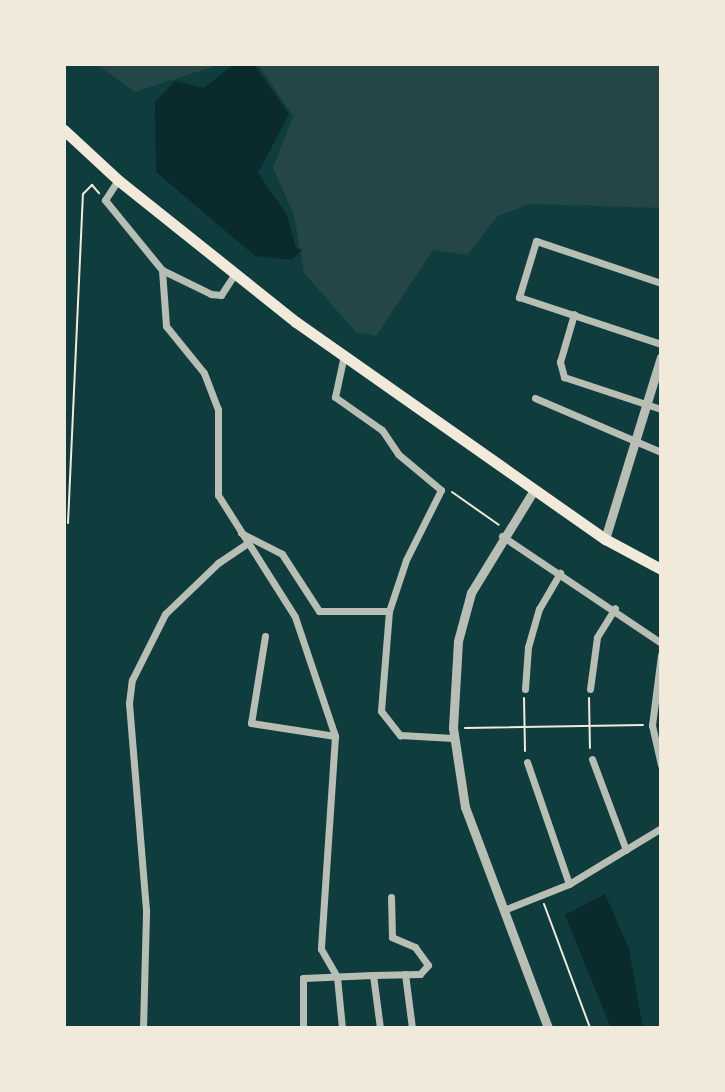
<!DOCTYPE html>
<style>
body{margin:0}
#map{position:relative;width:725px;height:1092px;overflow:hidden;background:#0f3d3e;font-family:"Open Sans",sans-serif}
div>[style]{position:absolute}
.green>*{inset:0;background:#244646}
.water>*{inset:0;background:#0a2a2b}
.path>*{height:2px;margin:-1px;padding:0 1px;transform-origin:1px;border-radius:1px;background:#f1e9da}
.minor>*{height:7px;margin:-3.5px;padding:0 3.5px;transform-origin:3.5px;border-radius:3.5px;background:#b8beb3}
.tertiary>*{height:9px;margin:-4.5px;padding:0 4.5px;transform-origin:4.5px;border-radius:4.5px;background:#b8beb3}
.primary>*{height:11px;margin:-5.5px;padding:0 5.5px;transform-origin:5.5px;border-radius:5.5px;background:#f1e9da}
span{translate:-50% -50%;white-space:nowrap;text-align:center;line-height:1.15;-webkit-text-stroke:6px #f1e9da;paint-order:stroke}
.frame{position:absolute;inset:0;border:66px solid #f1e9da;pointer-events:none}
</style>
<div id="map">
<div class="green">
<i style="clip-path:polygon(96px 64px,221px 64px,135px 92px)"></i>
<i style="clip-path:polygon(258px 64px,661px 64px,661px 208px,530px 204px,498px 216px,467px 255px,433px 250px,376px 336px,356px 332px,304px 273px,294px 215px,273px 168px,293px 116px)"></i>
</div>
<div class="water">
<i style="clip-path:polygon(234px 64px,254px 64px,289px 114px,258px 173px,287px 215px,296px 248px,302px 250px,292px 260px,255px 256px,156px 172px,155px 102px,175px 81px,204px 88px)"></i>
<i style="clip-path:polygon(605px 894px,629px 949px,643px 1028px,611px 1028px,565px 915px)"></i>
</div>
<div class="path">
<i style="left:452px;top:492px;width:57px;rotate:35.1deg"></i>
<i style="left:68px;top:523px;width:329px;rotate:-87.4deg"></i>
<i style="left:83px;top:194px;width:13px;rotate:-45deg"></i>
<i style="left:92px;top:185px;width:11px;rotate:49deg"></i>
<i style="left:524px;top:698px;width:53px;rotate:88.9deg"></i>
<i style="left:589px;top:698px;width:50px;rotate:88.9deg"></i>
<i style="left:465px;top:728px;width:178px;rotate:-1deg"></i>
<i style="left:544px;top:904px;width:132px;rotate:69.6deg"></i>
</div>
<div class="minor">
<i style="left:118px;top:180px;width:24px;rotate:123deg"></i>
<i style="left:105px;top:200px;width:90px;rotate:50.8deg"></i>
<i style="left:162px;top:270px;width:55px;rotate:26.1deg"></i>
<i style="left:211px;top:294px;width:10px;rotate:6deg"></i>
<i style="left:221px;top:295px;width:24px;rotate:-57deg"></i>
<i style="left:162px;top:270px;width:56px;rotate:85.9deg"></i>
<i style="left:166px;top:326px;width:60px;rotate:51deg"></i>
<i style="left:204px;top:373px;width:39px;rotate:69deg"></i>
<i style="left:218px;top:409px;width:86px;rotate:90deg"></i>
<i style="left:218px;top:495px;width:144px;rotate:57.7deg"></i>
<i style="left:295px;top:617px;width:126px;rotate:71.4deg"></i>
<i style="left:335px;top:736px;width:213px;rotate:93.8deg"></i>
<i style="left:321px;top:949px;width:32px;rotate:60deg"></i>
<i style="left:337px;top:977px;width:51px;rotate:84.4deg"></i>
<i style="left:661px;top:283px;width:132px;rotate:-161.4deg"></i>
<i style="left:536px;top:241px;width:59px;rotate:106.9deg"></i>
<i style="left:519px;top:297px;width:150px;rotate:18.3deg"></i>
<i style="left:574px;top:314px;width:50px;rotate:106.3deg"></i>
<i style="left:560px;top:362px;width:16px;rotate:75deg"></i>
<i style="left:564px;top:377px;width:102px;rotate:18.3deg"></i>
<i style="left:344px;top:355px;width:43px;rotate:102.1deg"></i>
<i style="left:335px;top:397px;width:57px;rotate:35.1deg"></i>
<i style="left:382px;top:430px;width:29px;rotate:56deg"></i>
<i style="left:398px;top:454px;width:56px;rotate:39.9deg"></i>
<i style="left:441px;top:490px;width:78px;rotate:116.6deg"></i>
<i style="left:406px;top:560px;width:54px;rotate:108.4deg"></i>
<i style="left:389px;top:611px;width:100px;rotate:94.6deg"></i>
<i style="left:381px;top:711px;width:31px;rotate:52deg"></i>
<i style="left:400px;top:735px;width:53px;rotate:3.2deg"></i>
<i style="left:535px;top:398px;width:137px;rotate:23.2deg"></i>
<i style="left:241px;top:533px;width:46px;rotate:27.1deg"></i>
<i style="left:282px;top:554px;width:68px;rotate:57deg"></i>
<i style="left:319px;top:611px;width:70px"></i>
<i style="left:502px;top:536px;width:192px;rotate:33.9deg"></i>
<i style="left:265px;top:636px;width:88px;rotate:99.1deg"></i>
<i style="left:251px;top:723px;width:85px;rotate:8.8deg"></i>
<i style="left:661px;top:655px;width:71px;rotate:97.3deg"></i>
<i style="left:652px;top:725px;width:41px;rotate:77.3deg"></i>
<i style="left:525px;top:689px;width:42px;rotate:-85.9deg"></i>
<i style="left:528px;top:647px;width:40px;rotate:-74deg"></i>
<i style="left:539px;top:609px;width:42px;rotate:-59.7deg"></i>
<i style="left:590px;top:689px;width:52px;rotate:-82.3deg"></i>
<i style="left:597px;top:637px;width:34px;rotate:-58deg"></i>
<i style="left:592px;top:759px;width:97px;rotate:69.5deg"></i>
<i style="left:527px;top:762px;width:129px;rotate:71deg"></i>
<i style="left:504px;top:910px;width:70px;rotate:-21.8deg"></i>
<i style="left:569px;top:884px;width:108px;rotate:-31.3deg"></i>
<i style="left:405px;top:974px;width:54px;rotate:82.6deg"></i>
<i style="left:143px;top:1028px;width:118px;rotate:-88.5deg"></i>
<i style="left:146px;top:910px;width:208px;rotate:-94.7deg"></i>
<i style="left:129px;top:703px;width:23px;rotate:-83deg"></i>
<i style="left:132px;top:680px;width:74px;rotate:-63.4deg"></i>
<i style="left:165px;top:614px;width:74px;rotate:-43.9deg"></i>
<i style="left:218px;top:563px;width:34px;rotate:-34deg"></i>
<i style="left:303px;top:1028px;width:50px;rotate:-90deg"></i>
<i style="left:303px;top:978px;width:70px;rotate:-2.5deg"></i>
<i style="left:380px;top:1028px;width:53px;rotate:-97.5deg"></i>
<i style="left:373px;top:975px;width:47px;rotate:-1.2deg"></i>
<i style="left:420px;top:974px;width:12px;rotate:-48deg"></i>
<i style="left:428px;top:965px;width:22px;rotate:-126deg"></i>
<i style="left:415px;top:947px;width:25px;rotate:-157deg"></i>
<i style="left:392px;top:937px;width:40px;rotate:-91.4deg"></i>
</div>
<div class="tertiary">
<i style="left:534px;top:490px;width:121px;rotate:121.5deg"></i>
<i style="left:471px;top:593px;width:50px;rotate:105.2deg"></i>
<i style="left:458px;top:641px;width:87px;rotate:93.3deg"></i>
<i style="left:453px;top:728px;width:80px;rotate:81.4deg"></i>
<i style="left:465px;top:807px;width:236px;rotate:69.4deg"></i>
<i style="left:605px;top:539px;width:190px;rotate:-72.9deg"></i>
</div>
<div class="primary">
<i style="left:64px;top:130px;width:74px;rotate:42.8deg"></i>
<i style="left:118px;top:180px;width:228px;rotate:38.6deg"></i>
<i style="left:296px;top:322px;width:378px;rotate:35.1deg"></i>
<i style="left:605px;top:539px;width:64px;rotate:28.2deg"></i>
</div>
<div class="frame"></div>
</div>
